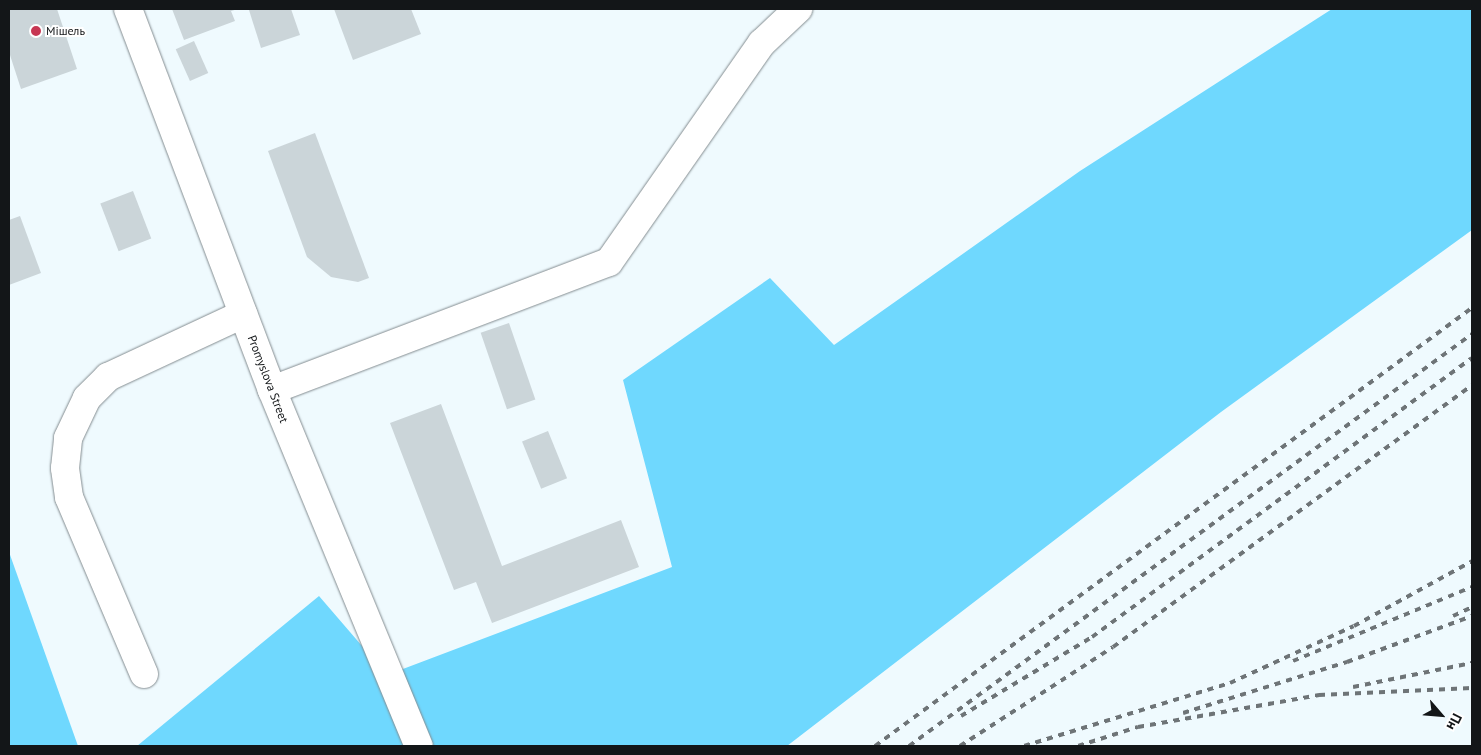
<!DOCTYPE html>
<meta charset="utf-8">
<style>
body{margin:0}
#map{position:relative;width:1481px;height:755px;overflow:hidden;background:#effafe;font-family:"PT Sans",sans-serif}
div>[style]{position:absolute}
.forest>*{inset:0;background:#6fd8fe}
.building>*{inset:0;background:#cbd5d9;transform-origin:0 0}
.roads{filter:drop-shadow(0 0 1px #838c90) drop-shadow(0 0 1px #838c90)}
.minor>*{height:28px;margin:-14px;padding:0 14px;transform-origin:14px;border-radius:14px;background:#fff}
.rail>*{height:4px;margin-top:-2px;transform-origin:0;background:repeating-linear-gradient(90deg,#6e7477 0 6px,transparent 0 12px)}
.dots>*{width:14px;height:14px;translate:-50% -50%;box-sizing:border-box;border:2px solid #fff;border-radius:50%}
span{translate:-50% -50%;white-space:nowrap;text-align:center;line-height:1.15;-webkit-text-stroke:4px #fff;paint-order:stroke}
.poi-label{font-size:12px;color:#131618}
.left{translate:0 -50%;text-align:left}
.street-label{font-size:12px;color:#131618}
.frame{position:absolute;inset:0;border:10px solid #131618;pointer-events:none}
.north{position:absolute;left:1416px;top:690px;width:50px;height:50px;-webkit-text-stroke:4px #fff;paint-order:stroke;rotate:117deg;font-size:14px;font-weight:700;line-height:20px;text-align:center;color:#131618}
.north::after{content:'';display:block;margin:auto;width:18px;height:22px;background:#131618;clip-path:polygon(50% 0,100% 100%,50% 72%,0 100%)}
</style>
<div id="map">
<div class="forest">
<i style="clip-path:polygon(1332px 9px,1472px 9px,1472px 230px,1221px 412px,787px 746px,137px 746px,319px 596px,387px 675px,672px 567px,623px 380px,770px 278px,834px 345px,1080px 171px)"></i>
<i style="clip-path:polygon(9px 552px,78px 746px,9px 746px)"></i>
</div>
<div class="building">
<i style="clip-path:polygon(9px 9px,57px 9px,77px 69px,21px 89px,9px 52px)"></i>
<i style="clip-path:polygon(172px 9px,238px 9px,231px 11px,235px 21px,184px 40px)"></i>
<i style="clip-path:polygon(291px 9px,300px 35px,261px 48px,249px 10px)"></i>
<i style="clip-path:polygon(334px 9px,411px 9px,421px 34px,353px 60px)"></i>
<i style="left:194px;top:41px;width:35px;height:20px;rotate:66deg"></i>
<i style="clip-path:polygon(315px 133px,369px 278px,358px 282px,331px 277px,307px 257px,268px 151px)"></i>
<i style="left:133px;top:191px;width:51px;height:35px;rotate:69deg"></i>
<i style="clip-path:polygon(20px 216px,41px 273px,9px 285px,9px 220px)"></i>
<i style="left:509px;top:323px;width:81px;height:30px;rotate:71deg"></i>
<i style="clip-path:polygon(441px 404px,502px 566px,621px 520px,639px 567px,492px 623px,476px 582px,454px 590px,390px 423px)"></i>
<i style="left:548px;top:431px;width:51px;height:28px;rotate:68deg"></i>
</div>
<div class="roads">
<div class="minor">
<i style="left:128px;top:9px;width:407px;rotate:69.3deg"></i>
<i style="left:272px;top:390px;width:385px;rotate:67.6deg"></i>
<i style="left:272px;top:390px;width:360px;rotate:-20.8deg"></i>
<i style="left:609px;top:262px;width:267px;rotate:-55.1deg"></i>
<i style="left:762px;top:43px;width:50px;rotate:-43.4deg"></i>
<i style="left:144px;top:674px;width:192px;rotate:-113deg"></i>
<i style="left:69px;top:497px;width:29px;rotate:-98deg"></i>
<i style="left:65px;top:468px;width:30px;rotate:-84deg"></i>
<i style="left:68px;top:438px;width:44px;rotate:-64.6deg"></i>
<i style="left:87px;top:398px;width:30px;rotate:-45deg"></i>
<i style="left:108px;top:377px;width:149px;rotate:-25deg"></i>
</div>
</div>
<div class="rail">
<i style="left:1453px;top:616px;width:21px;rotate:-25deg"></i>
<i style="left:1293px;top:661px;width:194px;rotate:-22.5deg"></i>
<i style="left:1353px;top:687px;width:121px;rotate:-11.4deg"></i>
<i style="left:1183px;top:713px;width:172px;rotate:-17.3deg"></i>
<i style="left:1347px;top:662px;width:133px;rotate:-20.2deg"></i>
<i style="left:961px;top:716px;width:153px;rotate:-31.1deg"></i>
<i style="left:1092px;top:637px;width:471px;rotate:-36.3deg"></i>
<i style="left:875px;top:746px;width:740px;rotate:-36.27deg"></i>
<i style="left:909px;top:746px;width:698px;rotate:-36.2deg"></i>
<i style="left:960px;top:746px;width:182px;rotate:-32.9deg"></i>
<i style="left:1113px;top:647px;width:444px;rotate:-36.1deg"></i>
<i style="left:1024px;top:746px;width:215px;rotate:-17deg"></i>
<i style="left:1230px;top:683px;width:136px;rotate:-24.7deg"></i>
<i style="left:1354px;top:626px;width:135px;rotate:-28.8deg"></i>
<i style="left:1078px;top:746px;width:63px;rotate:-17.6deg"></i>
<i style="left:1138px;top:727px;width:184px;rotate:-10deg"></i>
<i style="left:1319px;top:695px;width:153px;rotate:-2.6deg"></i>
</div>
<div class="dots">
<i style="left:36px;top:31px;background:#c73753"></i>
</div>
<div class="poi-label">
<span class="left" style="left:46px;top:31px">Мішель</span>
</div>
<div class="street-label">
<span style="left:268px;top:379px;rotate:69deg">Promyslova Street</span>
</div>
<div class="frame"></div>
<div class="north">Пн</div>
</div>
